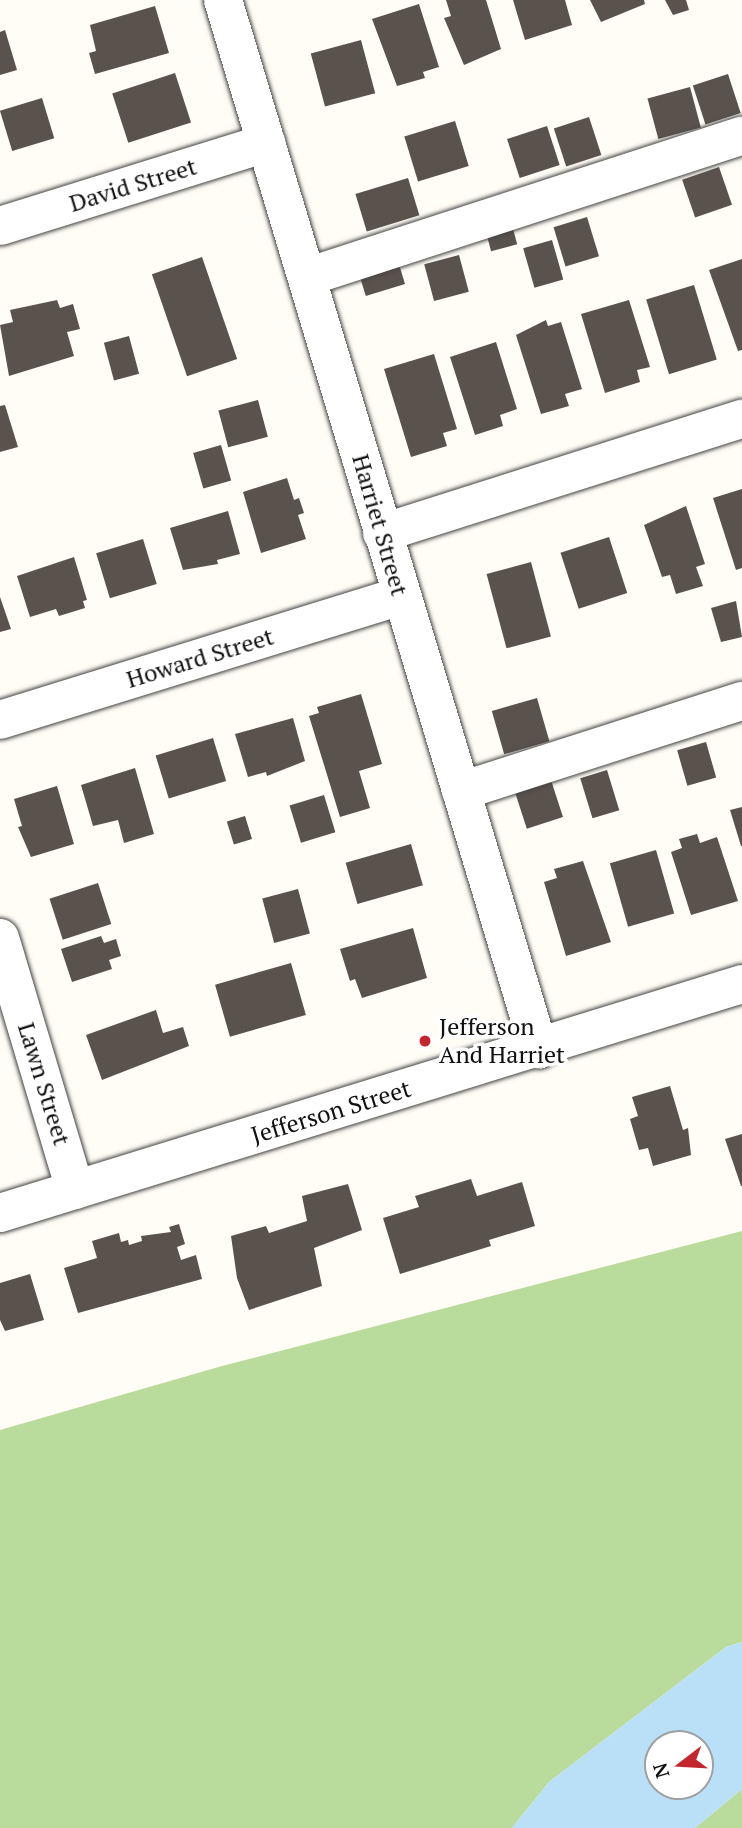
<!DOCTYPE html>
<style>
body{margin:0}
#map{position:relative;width:742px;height:1828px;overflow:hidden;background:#fffdf5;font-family:"PT Serif",serif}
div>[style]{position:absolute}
.forest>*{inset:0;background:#b9dc9c}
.water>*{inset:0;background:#b9e0f7}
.building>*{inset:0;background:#5a524d;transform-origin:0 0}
.roads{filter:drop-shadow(0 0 2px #444) drop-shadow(0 0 2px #444)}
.minor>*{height:38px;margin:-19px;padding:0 19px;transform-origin:19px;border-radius:19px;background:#fff}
.dots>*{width:19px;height:19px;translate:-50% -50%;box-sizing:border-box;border:4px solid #fff;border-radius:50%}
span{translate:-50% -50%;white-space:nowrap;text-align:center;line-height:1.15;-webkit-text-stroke:7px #fff;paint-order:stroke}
.street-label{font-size:24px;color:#111}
.poi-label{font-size:24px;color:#111}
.left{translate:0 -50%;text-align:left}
.north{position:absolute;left:644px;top:1730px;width:70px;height:70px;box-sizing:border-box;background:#fff;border:2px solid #a0a0a0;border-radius:50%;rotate:253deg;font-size:19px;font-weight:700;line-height:28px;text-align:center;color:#111}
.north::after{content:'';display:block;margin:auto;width:24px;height:32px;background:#c4262e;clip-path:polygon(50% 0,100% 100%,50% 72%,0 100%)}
</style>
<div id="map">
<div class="forest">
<i style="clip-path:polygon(742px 1231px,742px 1642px,726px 1647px,549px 1782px,512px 1828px,0 1828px,0 1430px,222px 1366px)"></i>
<i style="clip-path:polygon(742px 1789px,742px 1828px,695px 1828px)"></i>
</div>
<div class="water">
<i style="clip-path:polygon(evenodd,742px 1642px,742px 1789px,695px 1828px,512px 1828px,549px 1782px,726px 1647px,742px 1642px,658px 1744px,700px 1744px,700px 1786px,658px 1786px,658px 1744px)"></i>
</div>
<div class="building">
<i style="clip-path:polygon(446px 0,486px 0,501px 49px,464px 65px,444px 18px,451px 16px)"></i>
<i style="clip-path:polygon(513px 0,565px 0,572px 25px,525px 40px)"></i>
<i style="clip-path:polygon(590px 0,644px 0,645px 4px,601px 22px)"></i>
<i style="clip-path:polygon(665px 0,686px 0,689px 10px,673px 15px)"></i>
<i style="clip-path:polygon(419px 4px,439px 67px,423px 72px,425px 78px,397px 86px,372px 19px)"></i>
<i style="clip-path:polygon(155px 6px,169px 53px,95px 74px,89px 53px,96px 51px,90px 25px)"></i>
<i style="clip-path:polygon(5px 30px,17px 70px,0 75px,0 32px)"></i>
<i style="left:361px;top:40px;width:55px;height:52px;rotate:75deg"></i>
<i style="left:175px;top:73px;width:52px;height:66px;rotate:72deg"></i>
<i style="left:728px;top:74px;width:41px;height:37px;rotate:72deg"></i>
<i style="left:690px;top:87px;width:42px;height:44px;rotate:75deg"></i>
<i style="left:42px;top:98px;width:42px;height:44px;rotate:73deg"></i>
<i style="left:589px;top:117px;width:40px;height:37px;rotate:72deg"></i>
<i style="left:455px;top:121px;width:47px;height:53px;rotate:73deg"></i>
<i style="left:547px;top:126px;width:41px;height:42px;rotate:72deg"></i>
<i style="left:719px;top:167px;width:40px;height:39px;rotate:71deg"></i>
<i style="left:408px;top:178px;width:39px;height:55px;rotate:73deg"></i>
<i style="left:587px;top:217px;width:41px;height:35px;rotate:73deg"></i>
<i style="left:512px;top:225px;width:20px;height:27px;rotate:75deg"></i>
<i style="left:552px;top:240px;width:41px;height:30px;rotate:74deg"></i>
<i style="left:459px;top:255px;width:38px;height:36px;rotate:75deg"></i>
<i style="left:202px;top:257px;width:108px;height:53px;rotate:71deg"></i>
<i style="clip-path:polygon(742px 259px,742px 350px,738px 351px,709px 270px)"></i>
<i style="left:398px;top:261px;width:24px;height:41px;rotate:73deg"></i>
<i style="left:694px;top:285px;width:78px;height:50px;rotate:73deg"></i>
<i style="clip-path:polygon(57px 300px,60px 308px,73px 304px,80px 329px,67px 332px,74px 356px,9px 376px,0 325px,13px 322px,10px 310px)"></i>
<i style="clip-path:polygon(629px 300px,650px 367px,637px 370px,640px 382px,605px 393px,581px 314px)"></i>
<i style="clip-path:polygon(546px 320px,548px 326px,561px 322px,582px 389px,565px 394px,569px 406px,541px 414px,516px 335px)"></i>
<i style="left:129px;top:336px;width:39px;height:26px;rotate:75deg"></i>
<i style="clip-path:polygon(496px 342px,517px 409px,500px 415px,503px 426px,475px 435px,450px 357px)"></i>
<i style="clip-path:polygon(434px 354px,457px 429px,443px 433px,447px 446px,411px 457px,384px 369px)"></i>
<i style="left:258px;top:400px;width:38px;height:41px;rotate:75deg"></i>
<i style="clip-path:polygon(5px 405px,18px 447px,0 452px,0 406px)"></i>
<i style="left:221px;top:445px;width:37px;height:29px;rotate:74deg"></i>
<i style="clip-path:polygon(287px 478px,294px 500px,299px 498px,304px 513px,298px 515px,306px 539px,261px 553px,243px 492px)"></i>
<i style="clip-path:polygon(742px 489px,742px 568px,736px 570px,713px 498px)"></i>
<i style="clip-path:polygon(686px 506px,705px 564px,696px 567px,703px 586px,676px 594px,670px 575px,662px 577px,644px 525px)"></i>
<i style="clip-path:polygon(228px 511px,240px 554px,217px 560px,218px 564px,183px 570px,170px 528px)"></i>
<i style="left:609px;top:537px;width:59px;height:51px;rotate:72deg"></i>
<i style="left:143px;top:539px;width:47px;height:49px;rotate:73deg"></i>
<i style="clip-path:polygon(74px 557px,87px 600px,83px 601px,85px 608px,59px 616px,56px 609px,30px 617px,17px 576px)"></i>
<i style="left:531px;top:562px;width:77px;height:46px;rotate:75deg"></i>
<i style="clip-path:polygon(0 597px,11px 629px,0 632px)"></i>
<i style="clip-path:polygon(736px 601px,742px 637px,721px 642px,711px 608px)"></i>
<i style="clip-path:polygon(361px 694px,382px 764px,359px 771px,370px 808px,340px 817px,309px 716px,319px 713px,317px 707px)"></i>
<i style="left:537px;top:698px;width:45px;height:47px;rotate:74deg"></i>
<i style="clip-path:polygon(293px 718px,305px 761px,267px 776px,266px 772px,248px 777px,235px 734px)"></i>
<i style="left:213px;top:738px;width:45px;height:60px;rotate:73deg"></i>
<i style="left:706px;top:742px;width:37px;height:30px;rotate:74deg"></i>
<i style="clip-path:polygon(135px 768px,154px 834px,124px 843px,118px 820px,93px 826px,81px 785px)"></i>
<i style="left:607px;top:770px;width:42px;height:28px;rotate:73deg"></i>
<i style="left:550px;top:777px;width:42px;height:38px;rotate:72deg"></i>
<i style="clip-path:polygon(57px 786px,74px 844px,31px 857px,18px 827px,22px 826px,14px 799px)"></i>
<i style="left:324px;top:795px;width:39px;height:36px;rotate:73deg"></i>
<i style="clip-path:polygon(742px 807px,742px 846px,741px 846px,730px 810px)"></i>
<i style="left:245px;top:816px;width:24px;height:19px;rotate:73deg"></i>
<i style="clip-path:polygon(697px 834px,700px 843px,717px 837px,738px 901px,691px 915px,671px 852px,682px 848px,679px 839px)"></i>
<i style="left:411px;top:844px;width:43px;height:68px;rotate:74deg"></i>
<i style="left:656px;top:850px;width:66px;height:48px;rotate:74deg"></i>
<i style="clip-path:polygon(583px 861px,611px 942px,566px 956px,544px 882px,557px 878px,554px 869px)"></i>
<i style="left:98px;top:883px;width:43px;height:51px;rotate:72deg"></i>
<i style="left:298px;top:889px;width:46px;height:37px;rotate:75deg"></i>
<i style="clip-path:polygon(413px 928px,427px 978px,362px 998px,355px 979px,350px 981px,340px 949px)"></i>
<i style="clip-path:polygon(101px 936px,104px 943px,116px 939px,121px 956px,109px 960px,112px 969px,72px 982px,61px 949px)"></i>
<i style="left:291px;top:963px;width:54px;height:79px;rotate:74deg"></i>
<i style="clip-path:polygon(156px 1010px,163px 1033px,183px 1027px,189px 1046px,102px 1080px,86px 1035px)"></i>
<i style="clip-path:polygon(670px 1086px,683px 1130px,688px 1128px,691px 1155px,653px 1166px,648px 1148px,639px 1150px,630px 1119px,638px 1116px,632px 1097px)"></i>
<i style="clip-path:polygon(742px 1134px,742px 1186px,741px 1186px,725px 1139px)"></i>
<i style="clip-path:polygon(471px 1179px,477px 1196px,522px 1182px,535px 1226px,489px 1240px,491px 1246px,400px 1274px,383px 1218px,419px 1207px,415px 1196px)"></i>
<i style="clip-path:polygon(348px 1184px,362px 1230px,314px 1248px,322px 1286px,249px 1310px,237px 1278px,231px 1236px,266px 1226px,269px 1233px,307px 1221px,302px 1196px)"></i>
<i style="clip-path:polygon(179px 1224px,185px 1244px,177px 1247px,181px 1260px,196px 1255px,202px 1279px,78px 1313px,64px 1268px,97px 1258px,92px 1241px,119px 1233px,121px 1242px,128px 1240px,129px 1245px,142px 1241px,141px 1236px,171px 1232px,169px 1227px)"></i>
<i style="clip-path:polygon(30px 1274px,44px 1320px,5px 1331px,0 1320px,0 1283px)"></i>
</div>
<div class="roads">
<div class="minor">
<i style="left:223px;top:0;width:1096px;rotate:73.24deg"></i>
<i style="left:0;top:226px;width:279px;rotate:-17.3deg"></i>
<i style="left:307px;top:277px;width:457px;rotate:-18deg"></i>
<i style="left:382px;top:533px;width:378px;rotate:-17.6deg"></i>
<i style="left:0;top:720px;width:419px;rotate:-17.2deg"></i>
<i style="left:461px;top:791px;width:295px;rotate:-17.8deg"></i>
<i style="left:0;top:938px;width:263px;rotate:73.4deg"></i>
<i style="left:0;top:1213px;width:777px;rotate:-17.15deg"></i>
</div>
</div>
<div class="dots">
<i style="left:425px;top:1041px;background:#c4262e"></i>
</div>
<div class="street-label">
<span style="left:133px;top:185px;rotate:-17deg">David Street</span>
<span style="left:380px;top:525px;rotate:74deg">Harriet Street</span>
<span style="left:200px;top:658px;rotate:-17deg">Howard Street</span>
<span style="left:44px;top:1084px;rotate:73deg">Lawn Street</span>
<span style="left:331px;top:1112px;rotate:-17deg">Jefferson Street</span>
</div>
<div class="poi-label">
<span class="left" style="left:439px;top:1041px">Jefferson<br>And Harriet</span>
</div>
<div class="north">N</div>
</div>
